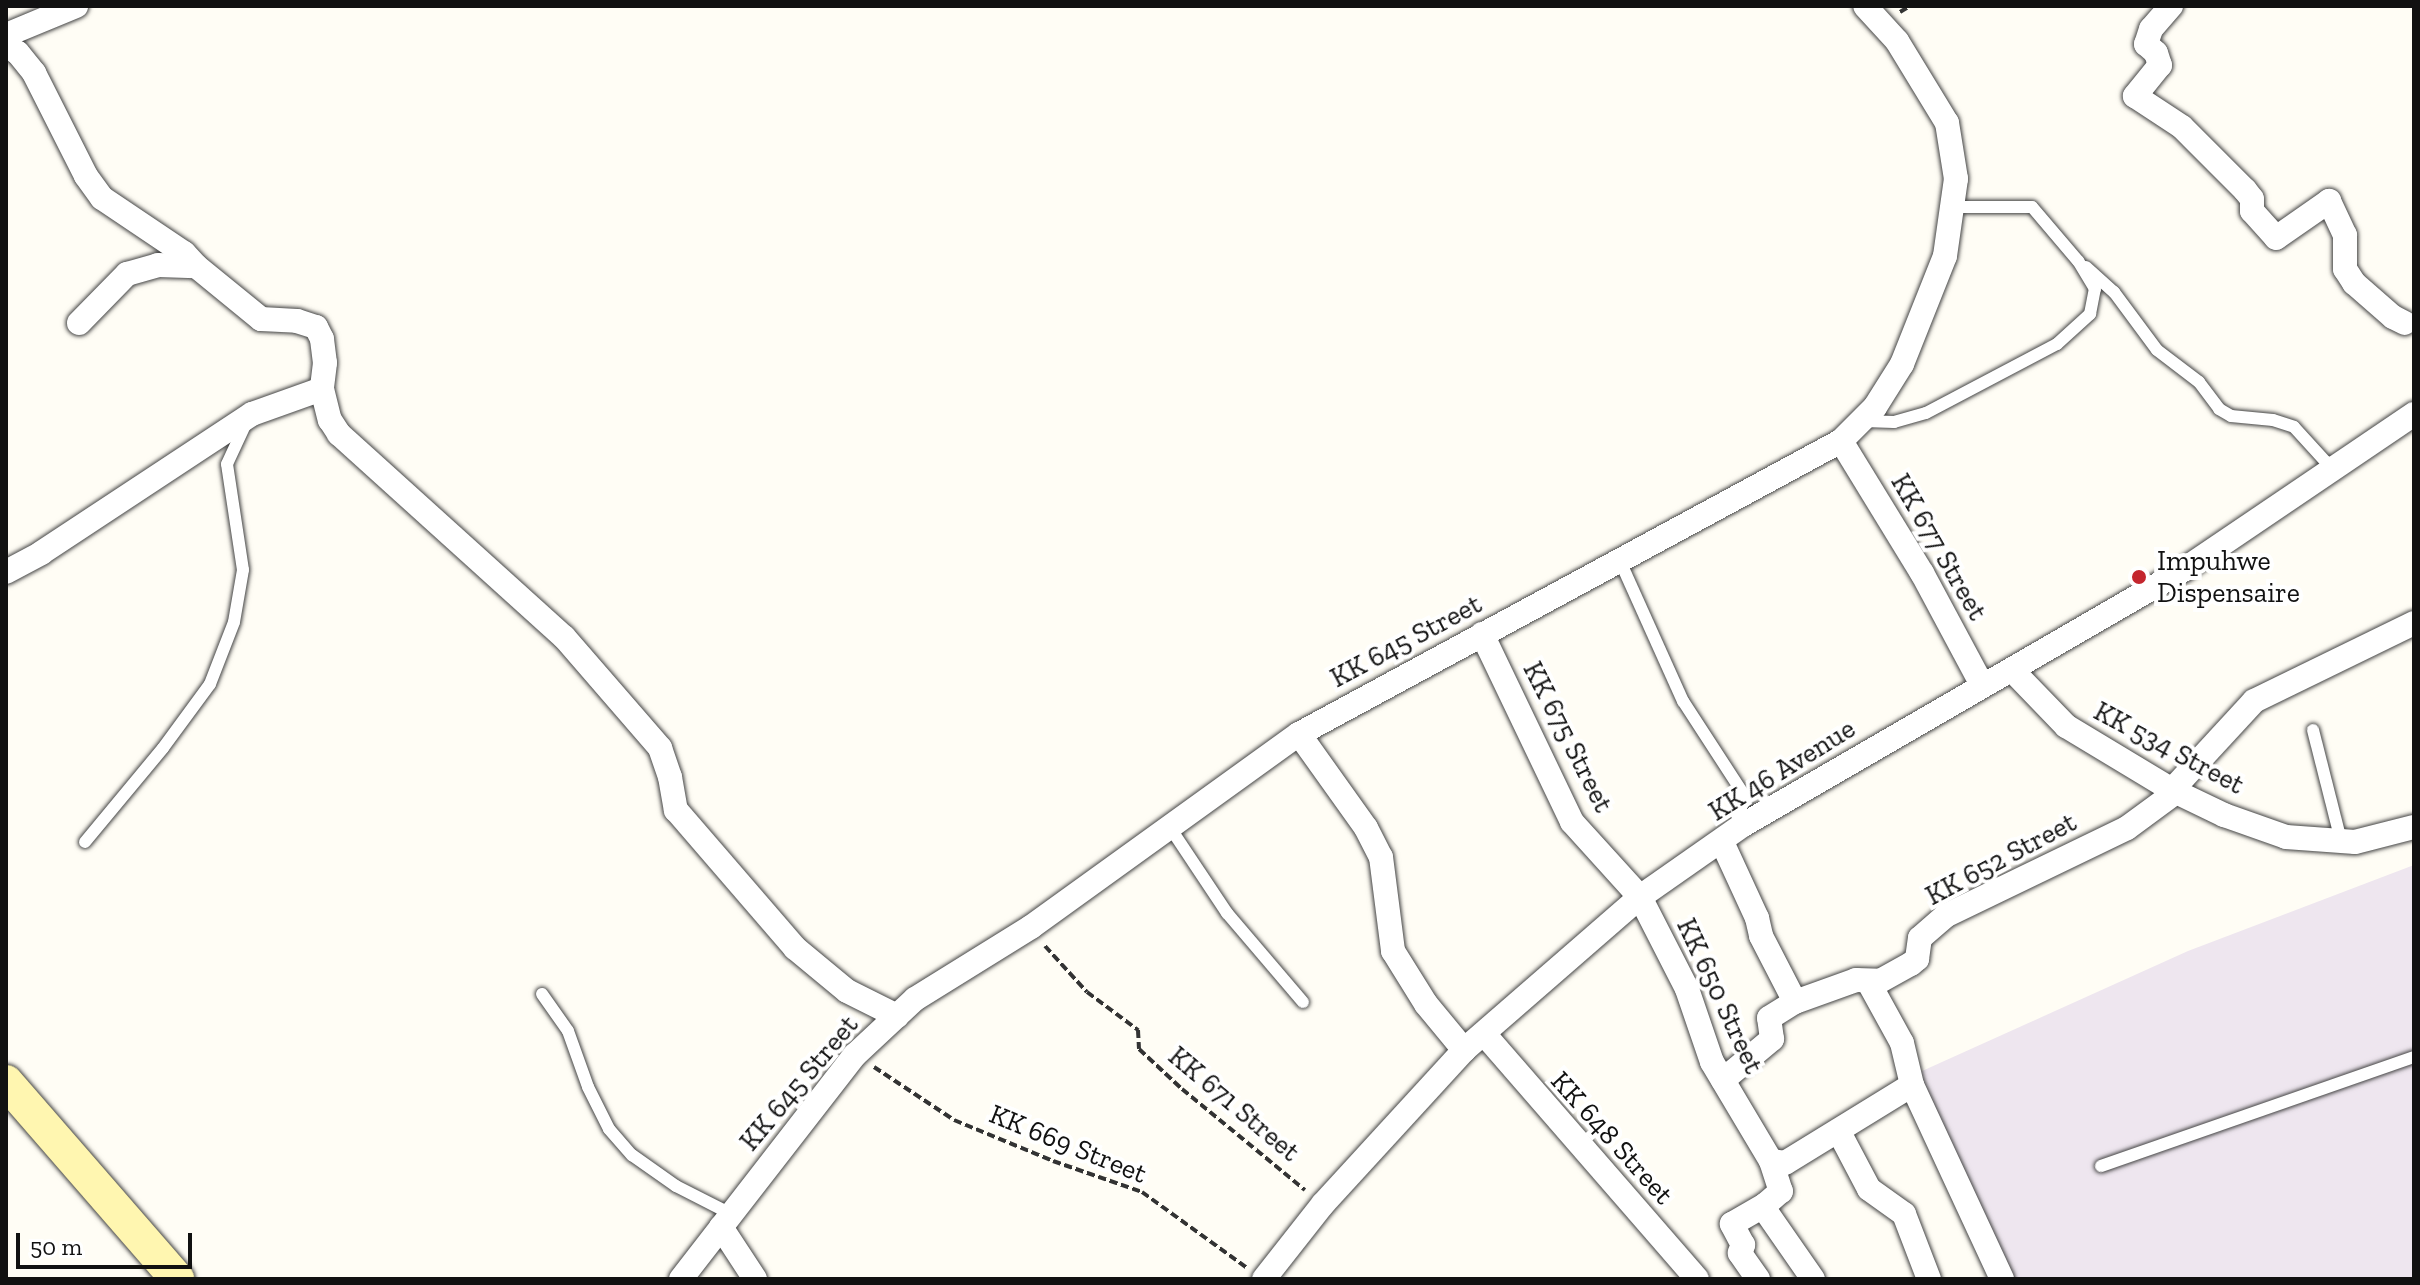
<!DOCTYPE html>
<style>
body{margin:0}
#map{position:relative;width:2420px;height:1285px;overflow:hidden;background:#fffdf5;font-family:"Zilla Slab",serif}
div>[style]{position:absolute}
.industrial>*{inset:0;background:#eee6ef}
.path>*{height:4px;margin-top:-2px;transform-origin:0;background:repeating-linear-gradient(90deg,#333 0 8px,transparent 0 12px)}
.roads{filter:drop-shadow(0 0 2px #444) drop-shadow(0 0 2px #444)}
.lane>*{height:12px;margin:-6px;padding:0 6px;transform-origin:6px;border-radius:6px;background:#fff}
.street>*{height:24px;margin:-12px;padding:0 12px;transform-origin:12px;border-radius:12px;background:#fff}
.secondary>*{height:34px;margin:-17px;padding:0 17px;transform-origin:17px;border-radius:17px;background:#fff6b0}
.dots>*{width:22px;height:22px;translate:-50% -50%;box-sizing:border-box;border:4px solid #fff;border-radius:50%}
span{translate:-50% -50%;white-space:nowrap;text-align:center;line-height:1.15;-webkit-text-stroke:8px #fff;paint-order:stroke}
.street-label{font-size:28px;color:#111}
.poi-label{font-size:28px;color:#111}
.left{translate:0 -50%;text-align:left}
.frame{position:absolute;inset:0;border:8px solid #111;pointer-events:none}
.scale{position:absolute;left:16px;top:1233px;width:176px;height:36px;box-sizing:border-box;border:4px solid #111;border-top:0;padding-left:10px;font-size:24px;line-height:28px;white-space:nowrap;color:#111;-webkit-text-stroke:6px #fff;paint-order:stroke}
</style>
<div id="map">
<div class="industrial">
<i style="clip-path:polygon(2414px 865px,2414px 1279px,2008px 1279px,1911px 1076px,2188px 951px)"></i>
</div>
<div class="path">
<i style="left:1900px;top:12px;width:12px;rotate:-31deg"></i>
<i style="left:1045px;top:946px;width:62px;rotate:47.6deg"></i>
<i style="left:1087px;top:992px;width:64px;rotate:36.7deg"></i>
<i style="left:1138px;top:1030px;width:19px;rotate:87deg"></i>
<i style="left:1139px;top:1049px;width:59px;rotate:42.9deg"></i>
<i style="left:1182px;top:1089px;width:159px;rotate:39.4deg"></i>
<i style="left:874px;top:1067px;width:96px;rotate:33.5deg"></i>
<i style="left:954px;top:1120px;width:107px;rotate:22.5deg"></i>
<i style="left:1053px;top:1161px;width:94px;rotate:19.2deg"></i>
<i style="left:1142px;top:1192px;width:130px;rotate:35.9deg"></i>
</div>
<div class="roads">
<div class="lane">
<i style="left:2086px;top:267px;width:38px;rotate:42deg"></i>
<i style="left:2114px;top:292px;width:72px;rotate:53.4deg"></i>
<i style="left:2157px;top:350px;width:53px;rotate:37.3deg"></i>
<i style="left:2199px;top:382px;width:34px;rotate:53deg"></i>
<i style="left:2219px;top:409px;width:14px;rotate:30deg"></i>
<i style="left:2231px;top:416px;width:42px;rotate:5.4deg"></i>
<i style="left:2273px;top:420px;width:22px;rotate:18deg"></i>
<i style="left:2294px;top:427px;width:47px;rotate:47.6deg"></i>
<i style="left:2326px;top:462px;width:11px;rotate:15deg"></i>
<i style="left:1864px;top:421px;width:30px;rotate:2deg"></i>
<i style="left:1894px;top:422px;width:33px;rotate:-16deg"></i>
<i style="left:1926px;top:413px;width:148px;rotate:-27.8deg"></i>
<i style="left:2057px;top:344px;width:45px;rotate:-42.3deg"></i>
<i style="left:2090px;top:314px;width:25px;rotate:-79deg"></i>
<i style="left:2095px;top:289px;width:33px;rotate:-121deg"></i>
<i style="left:2078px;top:261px;width:71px;rotate:-130.4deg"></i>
<i style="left:2032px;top:207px;width:80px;rotate:180deg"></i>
<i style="left:1620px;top:561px;width:154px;rotate:65.8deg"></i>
<i style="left:1683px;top:701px;width:116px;rotate:57deg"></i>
<i style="left:1746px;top:798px;width:19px;rotate:118deg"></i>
<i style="left:1737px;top:815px;width:12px;rotate:59deg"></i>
<i style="left:2313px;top:730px;width:114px;rotate:75.8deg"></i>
<i style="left:1169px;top:826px;width:105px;rotate:56.3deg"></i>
<i style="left:1227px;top:913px;width:117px;rotate:49.5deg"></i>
<i style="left:85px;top:842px;width:122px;rotate:-50.3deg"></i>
<i style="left:163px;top:748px;width:79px;rotate:-53.7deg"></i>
<i style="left:210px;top:684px;width:66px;rotate:-68.8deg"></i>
<i style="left:234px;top:622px;width:53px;rotate:-80.2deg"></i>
<i style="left:243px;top:570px;width:107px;rotate:-98.6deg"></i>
<i style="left:227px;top:464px;width:45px;rotate:-65.1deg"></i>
<i style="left:542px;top:994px;width:45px;rotate:54.9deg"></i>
<i style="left:568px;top:1031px;width:59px;rotate:70.3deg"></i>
<i style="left:588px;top:1087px;width:47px;rotate:63.4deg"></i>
<i style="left:609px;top:1129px;width:35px;rotate:49deg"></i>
<i style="left:632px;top:1155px;width:54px;rotate:35.2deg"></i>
<i style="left:676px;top:1186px;width:62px;rotate:27deg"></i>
<i style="left:2101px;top:1166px;width:331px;rotate:-19.2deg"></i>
</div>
<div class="street">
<i style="left:2171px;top:6px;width:30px;rotate:131deg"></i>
<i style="left:2151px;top:29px;width:16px;rotate:108deg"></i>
<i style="left:2146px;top:44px;width:13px;rotate:42deg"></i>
<i style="left:2156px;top:53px;width:13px;rotate:72deg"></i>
<i style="left:2160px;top:65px;width:40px;rotate:129deg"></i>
<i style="left:2135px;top:96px;width:56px;rotate:33.4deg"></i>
<i style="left:2182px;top:127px;width:89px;rotate:45deg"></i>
<i style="left:2245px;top:190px;width:11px;rotate:52deg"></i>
<i style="left:2252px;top:199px;width:12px;rotate:90deg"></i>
<i style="left:2252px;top:211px;width:36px;rotate:48deg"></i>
<i style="left:2276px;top:238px;width:65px;rotate:-34.9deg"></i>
<i style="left:2329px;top:201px;width:38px;rotate:65deg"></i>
<i style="left:2345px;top:235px;width:34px;rotate:90deg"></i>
<i style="left:2345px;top:269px;width:17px;rotate:57deg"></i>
<i style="left:2354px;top:283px;width:52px;rotate:41.1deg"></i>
<i style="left:2393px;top:317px;width:13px;rotate:27deg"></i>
<i style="left:6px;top:35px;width:76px;rotate:-22.5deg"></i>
<i style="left:6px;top:45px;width:14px;rotate:34deg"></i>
<i style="left:18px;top:53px;width:26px;rotate:51deg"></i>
<i style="left:34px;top:73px;width:115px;rotate:63.2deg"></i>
<i style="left:86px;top:176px;width:27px;rotate:54deg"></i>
<i style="left:102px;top:198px;width:99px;rotate:33.9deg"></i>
<i style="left:184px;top:253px;width:18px;rotate:47deg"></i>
<i style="left:79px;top:323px;width:69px;rotate:-45.6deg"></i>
<i style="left:127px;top:274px;width:32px;rotate:-16deg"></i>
<i style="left:158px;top:265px;width:38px;rotate:2deg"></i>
<i style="left:196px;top:266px;width:84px;rotate:39.2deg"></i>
<i style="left:261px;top:319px;width:36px;rotate:3deg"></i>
<i style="left:297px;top:321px;width:20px;rotate:18deg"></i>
<i style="left:316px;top:327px;width:13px;rotate:63deg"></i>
<i style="left:322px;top:339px;width:24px;rotate:83deg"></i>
<i style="left:325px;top:363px;width:26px;rotate:97deg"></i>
<i style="left:322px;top:389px;width:32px;rotate:76deg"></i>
<i style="left:330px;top:420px;width:17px;rotate:57deg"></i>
<i style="left:339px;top:434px;width:303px;rotate:42.1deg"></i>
<i style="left:564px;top:637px;width:147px;rotate:49.1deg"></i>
<i style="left:660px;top:748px;width:31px;rotate:71deg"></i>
<i style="left:670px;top:777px;width:34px;rotate:80deg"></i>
<i style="left:676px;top:810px;width:182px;rotate:49.2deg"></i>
<i style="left:795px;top:948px;width:67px;rotate:39.6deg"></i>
<i style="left:847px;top:991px;width:56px;rotate:26.6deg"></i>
<i style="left:1841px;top:441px;width:155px;rotate:58.5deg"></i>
<i style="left:1922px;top:573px;width:127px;rotate:61.8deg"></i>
<i style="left:6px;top:572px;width:40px;rotate:-28deg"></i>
<i style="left:41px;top:553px;width:253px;rotate:-33.4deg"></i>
<i style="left:252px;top:414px;width:74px;rotate:-19.7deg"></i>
<i style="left:1482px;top:634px;width:208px;rotate:64.4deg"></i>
<i style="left:1572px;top:822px;width:101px;rotate:47.8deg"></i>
<i style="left:1640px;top:897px;width:103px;rotate:62.9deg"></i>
<i style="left:1687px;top:989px;width:77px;rotate:71.1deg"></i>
<i style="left:1712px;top:1062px;width:115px;rotate:59.2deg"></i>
<i style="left:1771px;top:1161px;width:32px;rotate:72deg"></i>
<i style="left:1781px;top:1191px;width:20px;rotate:139deg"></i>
<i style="left:1766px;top:1204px;width:6px;rotate:99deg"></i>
<i style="left:1765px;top:1210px;width:84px;rotate:55.2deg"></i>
<i style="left:2012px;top:670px;width:78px;rotate:46deg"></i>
<i style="left:2066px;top:726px;width:124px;rotate:31.1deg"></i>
<i style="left:2172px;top:790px;width:58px;rotate:25.7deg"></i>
<i style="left:2224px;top:815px;width:66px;rotate:19.5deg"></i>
<i style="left:2286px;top:837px;width:69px;rotate:4.1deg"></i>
<i style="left:2355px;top:842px;width:61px;rotate:-14.3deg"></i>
<i style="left:1299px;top:734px;width:115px;rotate:54.5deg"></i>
<i style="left:1366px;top:828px;width:33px;rotate:63deg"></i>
<i style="left:1381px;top:857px;width:95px;rotate:82.7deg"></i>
<i style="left:1393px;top:951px;width:62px;rotate:58.1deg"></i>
<i style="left:1426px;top:1004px;width:60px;rotate:50.4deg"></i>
<i style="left:2172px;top:790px;width:121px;rotate:-47.3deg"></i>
<i style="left:2254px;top:701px;width:178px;rotate:-26deg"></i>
<i style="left:1722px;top:842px;width:84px;rotate:65.3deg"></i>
<i style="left:1757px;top:918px;width:18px;rotate:77deg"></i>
<i style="left:1761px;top:936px;width:74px;rotate:62.7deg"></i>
<i style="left:1869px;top:983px;width:68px;rotate:61.2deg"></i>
<i style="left:1902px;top:1043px;width:43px;rotate:76.6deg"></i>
<i style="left:1912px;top:1085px;width:214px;rotate:65.1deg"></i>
<i style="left:1485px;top:1035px;width:323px;rotate:49deg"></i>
<i style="left:1723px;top:1080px;width:64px;rotate:-39.9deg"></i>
<i style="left:1772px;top:1039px;width:21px;rotate:-98deg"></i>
<i style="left:1769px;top:1018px;width:31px;rotate:-32deg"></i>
<i style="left:1795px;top:1002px;width:65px;rotate:-19.8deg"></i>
<i style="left:1856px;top:980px;width:24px;rotate:2deg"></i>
<i style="left:1880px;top:981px;width:35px;rotate:-29deg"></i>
<i style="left:1911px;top:964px;width:8px;rotate:-40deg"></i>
<i style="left:1917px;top:959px;width:21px;rotate:-82deg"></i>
<i style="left:1920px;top:938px;width:33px;rotate:-41deg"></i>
<i style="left:1945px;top:916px;width:202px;rotate:-25.8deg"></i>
<i style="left:2127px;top:828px;width:61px;rotate:-36.3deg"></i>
<i style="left:1839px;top:1132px;width:64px;rotate:62.2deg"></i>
<i style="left:1869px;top:1189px;width:43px;rotate:35.5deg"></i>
<i style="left:1904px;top:1214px;width:70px;rotate:69deg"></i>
<i style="left:1771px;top:1161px;width:14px;rotate:8deg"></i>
<i style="left:1785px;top:1163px;width:149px;rotate:-31.6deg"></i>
<i style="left:721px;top:1227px;width:62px;rotate:56.8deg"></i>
<i style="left:681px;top:1279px;width:284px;rotate:-52.2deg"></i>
<i style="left:855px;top:1055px;width:82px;rotate:-43deg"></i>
<i style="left:915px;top:999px;width:137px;rotate:-31.8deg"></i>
<i style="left:1031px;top:927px;width:330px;rotate:-35.8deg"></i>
<i style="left:1299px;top:734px;width:616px;rotate:-28.4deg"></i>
<i style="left:1841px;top:441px;width:48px;rotate:-45deg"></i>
<i style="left:1875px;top:407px;width:51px;rotate:-57.9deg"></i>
<i style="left:1902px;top:364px;width:116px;rotate:-68.3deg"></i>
<i style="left:1945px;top:256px;width:78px;rotate:-81.9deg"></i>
<i style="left:1956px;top:179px;width:57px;rotate:-99.1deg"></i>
<i style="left:1947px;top:123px;width:96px;rotate:-121.4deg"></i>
<i style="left:1897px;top:41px;width:47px;rotate:-132.4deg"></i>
<i style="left:1264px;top:1279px;width:95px;rotate:-51.8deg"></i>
<i style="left:1323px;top:1204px;width:209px;rotate:-47.5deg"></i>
<i style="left:1464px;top:1050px;width:233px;rotate:-41deg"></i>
<i style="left:1640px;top:897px;width:126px;rotate:-35deg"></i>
<i style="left:1743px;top:825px;width:511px;rotate:-30.08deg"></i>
<i style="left:2185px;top:569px;width:277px;rotate:-34.1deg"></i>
<i style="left:1758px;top:1279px;width:32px;rotate:-125deg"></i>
<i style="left:1740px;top:1253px;width:9px;rotate:-69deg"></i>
<i style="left:1743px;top:1245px;width:24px;rotate:-118deg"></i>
<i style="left:1732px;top:1224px;width:39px;rotate:-30deg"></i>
</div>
<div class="secondary">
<i style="left:6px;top:1082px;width:261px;rotate:49deg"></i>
</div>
</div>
<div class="dots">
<i style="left:2139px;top:577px;background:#c4262e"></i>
</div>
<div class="street-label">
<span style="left:1939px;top:547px;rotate:60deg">KK 677 Street</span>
<span style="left:1406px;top:641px;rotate:-28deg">KK 645 Street</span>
<span style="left:1568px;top:737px;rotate:63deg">KK 675 Street</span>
<span style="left:2169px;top:748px;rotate:28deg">KK 534 Street</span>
<span style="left:1782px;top:770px;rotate:-32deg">KK 46 Avenue</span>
<span style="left:2001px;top:859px;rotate:-28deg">KK 652 Street</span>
<span style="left:1720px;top:996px;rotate:65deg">KK 650 Street</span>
<span style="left:799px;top:1083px;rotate:-50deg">KK 645 Street</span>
<span style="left:1234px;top:1104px;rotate:40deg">KK 671 Street</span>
<span style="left:1612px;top:1138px;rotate:48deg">KK 648 Street</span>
<span style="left:1068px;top:1144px;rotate:22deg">KK 669 Street</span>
</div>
<div class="poi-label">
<span class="left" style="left:2157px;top:577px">Impuhwe<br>Dispensaire</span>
</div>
<div class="frame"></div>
<div class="scale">50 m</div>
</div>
